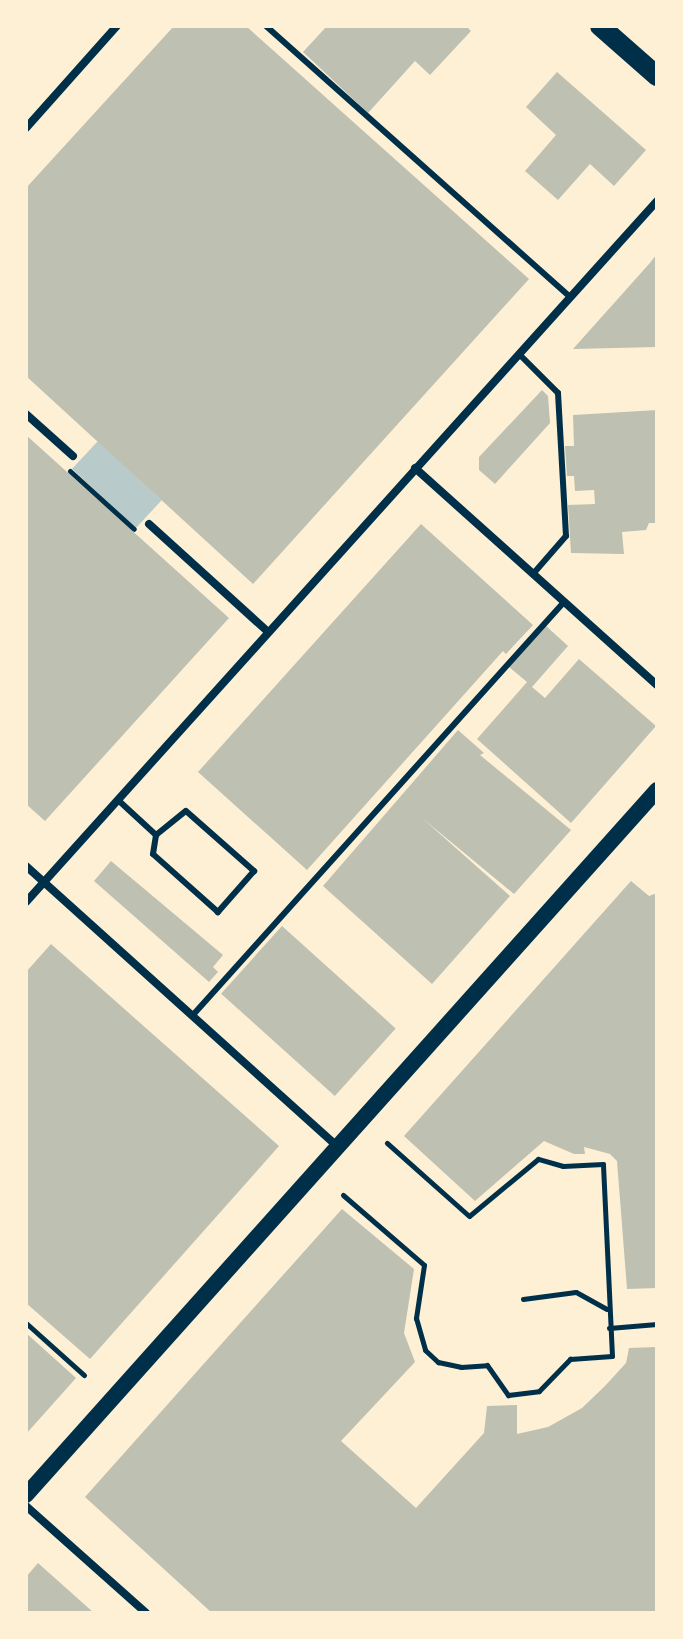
<!DOCTYPE html>
<style>
body{margin:0}
#map{position:relative;width:683px;height:1639px;overflow:hidden;background:#fdf0d5;font-family:Lato,sans-serif}
div>[style]{position:absolute}
.green>*{inset:0;background:#b9caca;transform-origin:0 0}
.building>*{inset:0;background:#bec0b2;transform-origin:0 0}
.path>*{height:5px;margin:-2.5px;padding:0 2.5px;transform-origin:2.5px;border-radius:2.5px;background:#003049}
.service>*{height:6px;margin:-3px;padding:0 3px;transform-origin:3px;border-radius:3px;background:#003049}
.minor>*{height:8px;margin:-4px;padding:0 4px;transform-origin:4px;border-radius:4px;background:#003049}
.secondary>*{height:16px;margin:-8px;padding:0 8px;transform-origin:8px;border-radius:8px;background:#003049}
.primary>*{height:20px;margin:-10px;padding:0 10px;transform-origin:10px;border-radius:10px;background:#003049}
span{translate:-50% -50%;white-space:nowrap;text-align:center;line-height:1.15;-webkit-text-stroke:8px #fdf0d5;paint-order:stroke}
.frame{position:absolute;inset:0;border:28px solid #fdf0d5;pointer-events:none}
</style>
<div id="map">
<div class="green">
<i style="left:98px;top:441px;width:87px;height:38px;rotate:43deg"></i>
</div>
<div class="building">
<i style="clip-path:polygon(174px 26px,246px 26px,529px 279px,253px 584px,26px 376px,26px 188px)"></i>
<i style="clip-path:polygon(327px 26px,466px 26px,471px 31px,430px 75px,415px 61px,368px 113px,303px 52px)"></i>
<i style="clip-path:polygon(557px 72px,646px 150px,614px 186px,590px 164px,558px 200px,525px 171px,556px 135px,526px 107px)"></i>
<i style="clip-path:polygon(657px 254px,657px 347px,573px 349px,649px 264px)"></i>
<i style="clip-path:polygon(542px 390px,548px 396px,550px 423px,495px 484px,479px 470px,479px 457px)"></i>
<i style="clip-path:polygon(657px 410px,657px 523px,649px 523px,646px 530px,622px 532px,624px 554px,571px 553px,568px 505px,595px 504px,594px 490px,575px 491px,574px 476px,567px 476px,565px 446px,574px 446px,573px 415px)"></i>
<i style="clip-path:polygon(26px 435px,229px 618px,45px 821px,26px 804px)"></i>
<i style="clip-path:polygon(421px 524px,533px 625px,506px 654px,503px 651px,307px 870px,198px 772px)"></i>
<i style="clip-path:polygon(545px 625px,568px 646px,532px 687px,545px 698px,579px 659px,656px 726px,571px 823px,477px 739px,527px 682px,509px 667px)"></i>
<i style="clip-path:polygon(458px 730px,484px 753px,480px 755px,571px 830px,514px 894px,422px 818px,510px 896px,432px 984px,323px 886px)"></i>
<i style="clip-path:polygon(111px 861px,223px 955px,213px 967px,218px 972px,209px 982px,94px 881px)"></i>
<i style="clip-path:polygon(631px 881px,649px 896px,657px 893px,657px 1288px,627px 1289px,617px 1161px,610px 1154px,584px 1147px,585px 1154px,574px 1154px,544px 1141px,475px 1201px,404px 1136px)"></i>
<i style="left:282px;top:926px;width:153px;height:91px;rotate:42deg"></i>
<i style="clip-path:polygon(51px 944px,279px 1146px,90px 1359px,26px 1303px,26px 972px)"></i>
<i style="clip-path:polygon(342px 1209px,414px 1269px,404px 1333px,415px 1362px,341px 1441px,416px 1508px,484px 1433px,487px 1406px,517px 1405px,517px 1434px,548px 1427px,582px 1408px,605px 1386px,626px 1363px,629px 1348px,657px 1347px,657px 1613px,212px 1613px,85px 1497px)"></i>
<i style="clip-path:polygon(26px 1333px,76px 1378px,26px 1434px)"></i>
<i style="clip-path:polygon(38px 1563px,94px 1613px,26px 1613px,26px 1577px)"></i>
</div>
<div class="path">
<i style="left:70px;top:471px;width:86px;rotate:42.2deg"></i>
<i style="left:343px;top:1195px;width:107px;rotate:40.8deg"></i>
<i style="left:424px;top:1265px;width:54px;rotate:98.6deg"></i>
<i style="left:416px;top:1318px;width:33px;rotate:74deg"></i>
<i style="left:425px;top:1350px;width:18px;rotate:43deg"></i>
<i style="left:438px;top:1362px;width:24px;rotate:12deg"></i>
<i style="left:461px;top:1367px;width:26px;rotate:-4deg"></i>
<i style="left:487px;top:1365px;width:37px;rotate:55deg"></i>
<i style="left:508px;top:1395px;width:31px;rotate:-7deg"></i>
<i style="left:539px;top:1391px;width:45px;rotate:-45.9deg"></i>
<i style="left:570px;top:1359px;width:42px;rotate:-4.1deg"></i>
<i style="left:612px;top:1356px;width:192px;rotate:-92.7deg"></i>
<i style="left:603px;top:1164px;width:40px;rotate:177.1deg"></i>
<i style="left:563px;top:1166px;width:26px;rotate:-164deg"></i>
<i style="left:538px;top:1159px;width:89px;rotate:140.4deg"></i>
<i style="left:469px;top:1216px;width:110px;rotate:-138.3deg"></i>
<i style="left:523px;top:1299px;width:53px;rotate:-7.5deg"></i>
<i style="left:576px;top:1292px;width:35px;rotate:29deg"></i>
<i style="left:26px;top:1323px;width:78px;rotate:41.9deg"></i>
<i style="left:609px;top:1328px;width:48px;rotate:-4.8deg"></i>
</div>
<div class="service">
<i style="left:266px;top:26px;width:407px;rotate:41.7deg"></i>
<i style="left:519px;top:354px;width:55px;rotate:45deg"></i>
<i style="left:558px;top:393px;width:143px;rotate:86.8deg"></i>
<i style="left:566px;top:536px;width:50px;rotate:131deg"></i>
<i style="left:118px;top:800px;width:52px;rotate:42.6deg"></i>
<i style="left:186px;top:811px;width:91px;rotate:41.4deg"></i>
<i style="left:254px;top:871px;width:55px;rotate:131.3deg"></i>
<i style="left:218px;top:912px;width:87px;rotate:-138.3deg"></i>
<i style="left:153px;top:854px;width:19px;rotate:-81deg"></i>
<i style="left:156px;top:835px;width:38px;rotate:-39deg"></i>
<i style="left:192px;top:1016px;width:557px;rotate:-48.06deg"></i>
</div>
<div class="minor">
<i style="left:26px;top:128px;width:137px;rotate:-48.3deg"></i>
<i style="left:26px;top:414px;width:63px;rotate:41.8deg"></i>
<i style="left:415px;top:468px;width:325px;rotate:41.9deg"></i>
<i style="left:149px;top:524px;width:161px;rotate:42.2deg"></i>
<i style="left:26px;top:866px;width:418px;rotate:42deg"></i>
<i style="left:26px;top:902px;width:943px;rotate:-48.01deg"></i>
<i style="left:26px;top:1506px;width:161px;rotate:41.7deg"></i>
</div>
<div class="secondary">
<i style="left:26px;top:1495px;width:946px;rotate:-48.17deg"></i>
</div>
<div class="primary">
<i style="left:600px;top:26px;width:76px;rotate:41.3deg"></i>
</div>
<div class="frame"></div>
</div>
